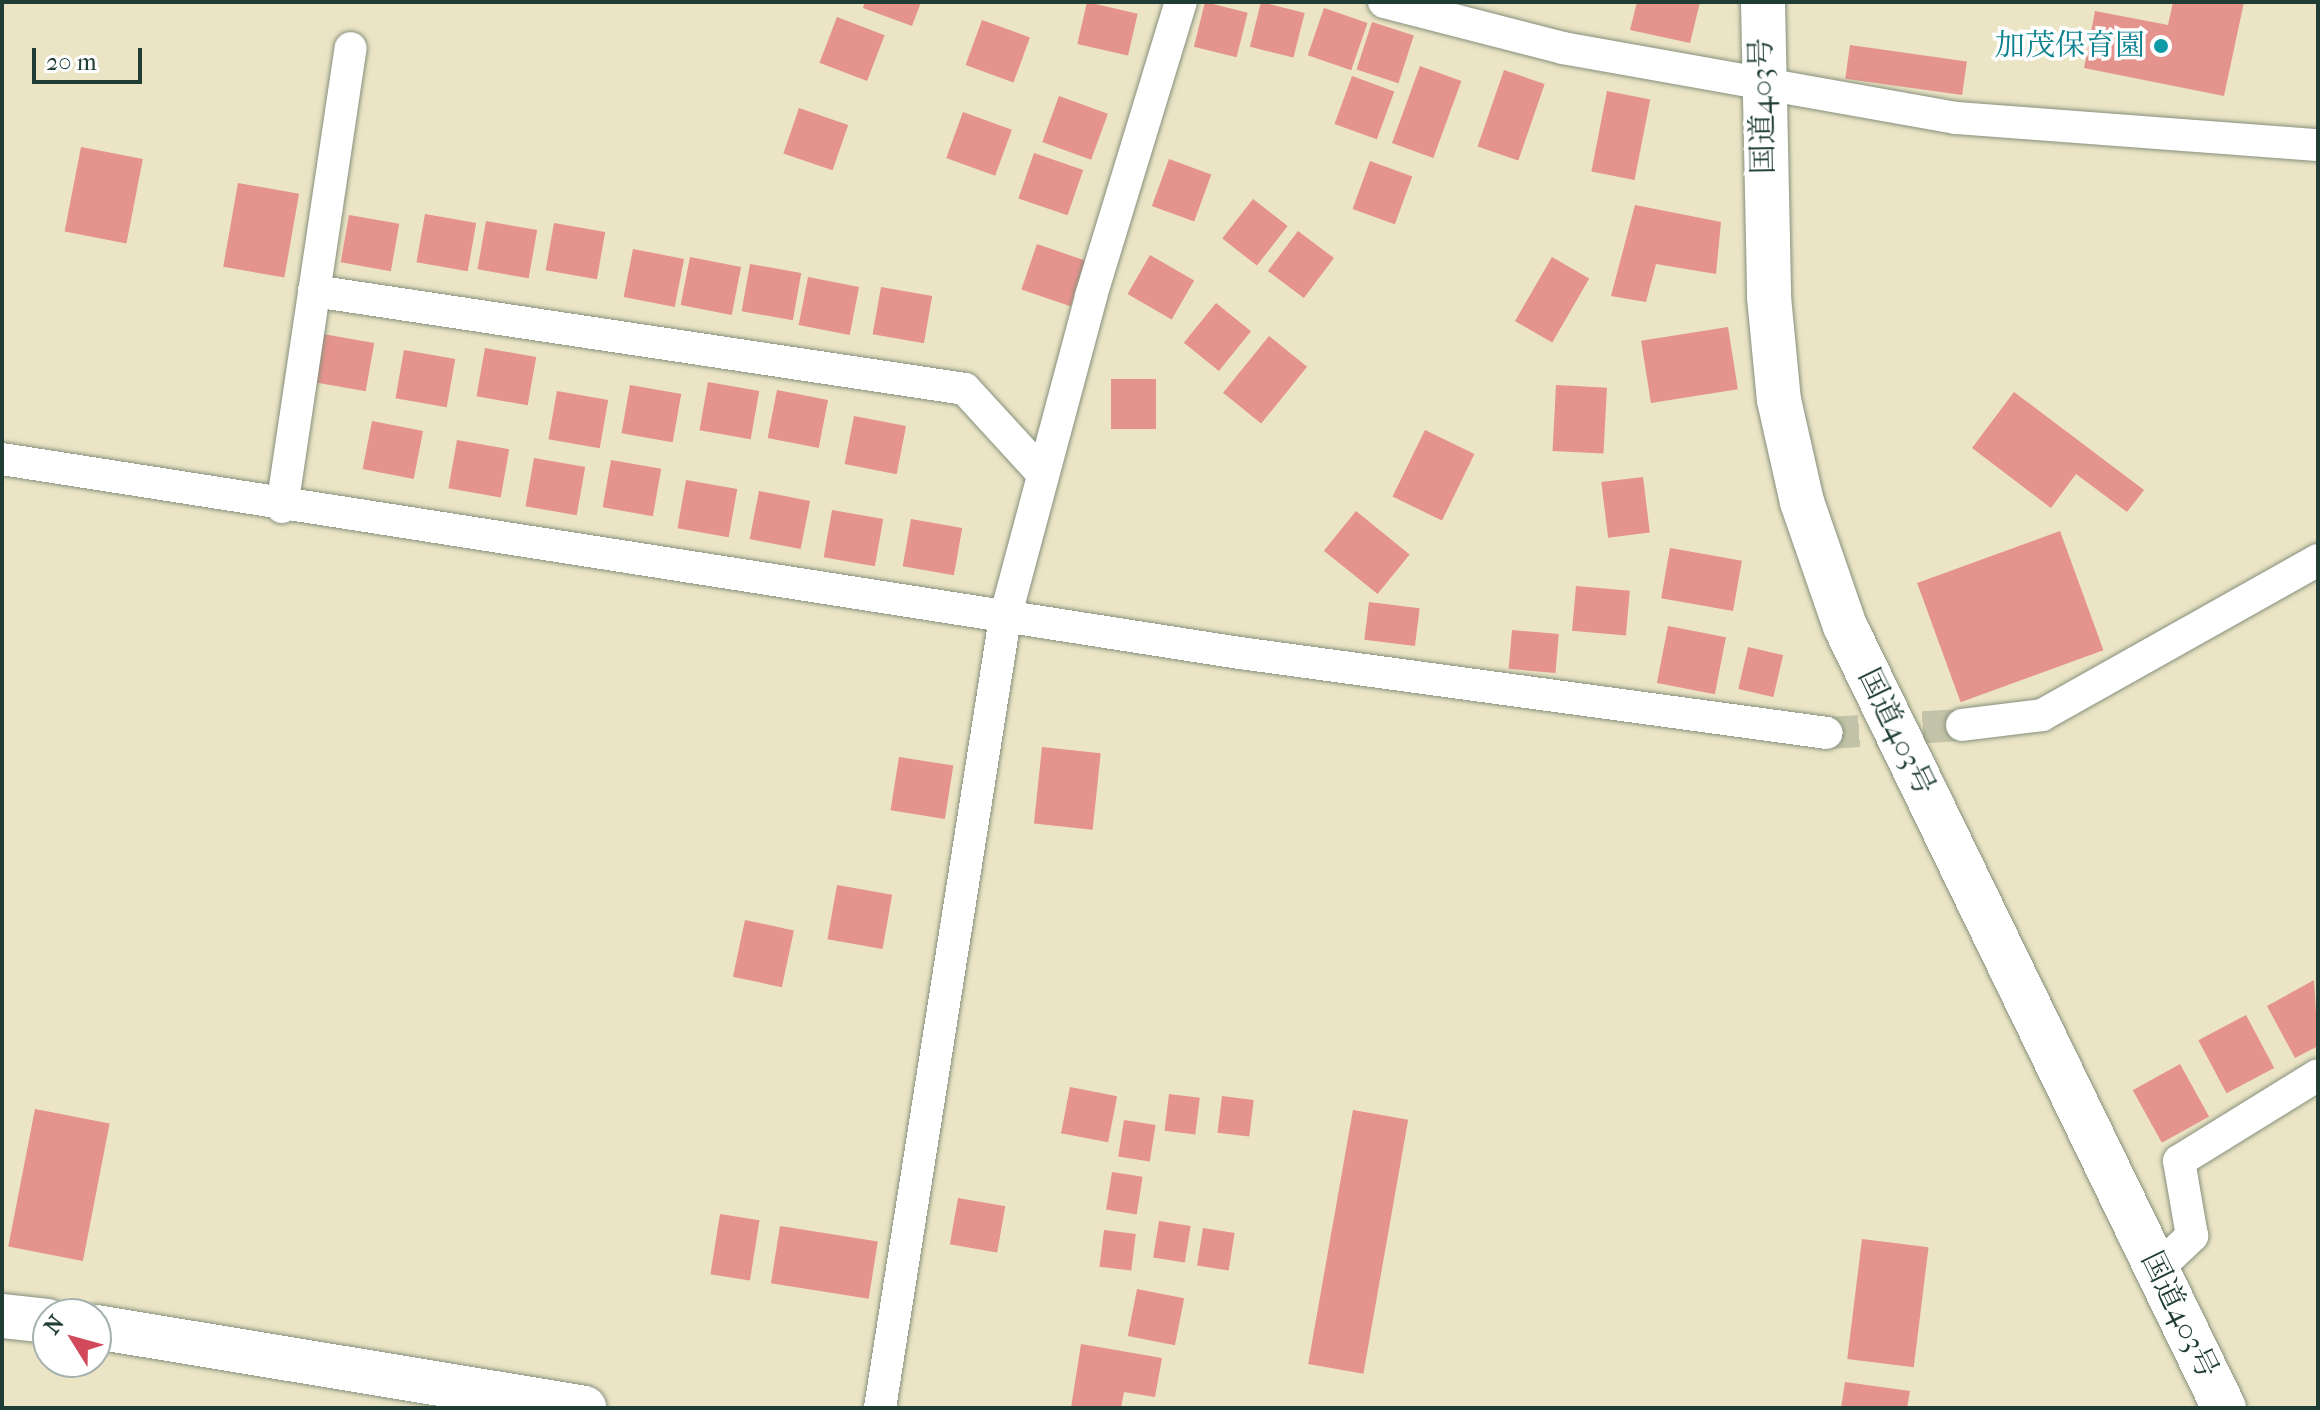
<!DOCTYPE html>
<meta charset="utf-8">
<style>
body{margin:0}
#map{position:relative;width:2320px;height:1410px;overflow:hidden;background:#ebe4c5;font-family:"IM FELL French Canon","Noto Serif JP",serif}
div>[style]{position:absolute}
.building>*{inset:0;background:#e5938d;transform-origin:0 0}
.street-tunnel>*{height:32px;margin-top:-16px;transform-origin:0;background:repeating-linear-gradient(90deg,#c2c3a8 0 32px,transparent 0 48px)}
.roads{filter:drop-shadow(0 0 2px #85907c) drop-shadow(0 0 2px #85907c)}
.street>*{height:32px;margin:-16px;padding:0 16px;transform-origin:16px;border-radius:16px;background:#fff}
.secondary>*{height:44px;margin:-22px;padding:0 22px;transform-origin:22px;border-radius:22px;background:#fff}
.highway>*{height:44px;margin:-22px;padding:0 22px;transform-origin:22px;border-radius:22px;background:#fff}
.dots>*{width:22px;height:22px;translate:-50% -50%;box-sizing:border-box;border:4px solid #fff;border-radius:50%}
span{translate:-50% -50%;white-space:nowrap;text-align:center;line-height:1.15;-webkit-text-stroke:7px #fff;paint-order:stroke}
.culture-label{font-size:30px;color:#0d838f}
.right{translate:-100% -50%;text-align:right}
.street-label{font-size:30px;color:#1f3d34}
.frame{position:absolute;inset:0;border:4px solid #1f3d34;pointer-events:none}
.north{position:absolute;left:32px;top:1298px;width:80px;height:80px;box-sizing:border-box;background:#fff;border:2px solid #a5b1ae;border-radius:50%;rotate:307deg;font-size:22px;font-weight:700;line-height:32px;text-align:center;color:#1f3d34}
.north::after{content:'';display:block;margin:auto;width:28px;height:36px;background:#d1495b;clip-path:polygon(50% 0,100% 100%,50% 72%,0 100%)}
.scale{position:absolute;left:32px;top:48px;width:110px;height:36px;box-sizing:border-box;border:4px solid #1f3d34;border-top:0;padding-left:10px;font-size:24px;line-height:28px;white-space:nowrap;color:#1f3d34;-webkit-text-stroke:6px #fff;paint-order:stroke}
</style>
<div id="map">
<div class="building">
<i style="clip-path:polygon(865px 2px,921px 2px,912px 26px,863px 8px)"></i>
<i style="left:1087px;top:2px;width:52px;height:43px;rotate:13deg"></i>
<i style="left:1205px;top:2px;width:44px;height:46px;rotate:14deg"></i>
<i style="left:1261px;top:2px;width:45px;height:46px;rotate:14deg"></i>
<i style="clip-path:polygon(1637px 2px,1700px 2px,1690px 43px,1630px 30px)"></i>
<i style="clip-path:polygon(2173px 2px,2244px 2px,2224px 96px,2084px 68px,2095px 11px,2168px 25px)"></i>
<i style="left:1324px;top:8px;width:46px;height:50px;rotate:19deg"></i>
<i style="left:837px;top:17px;width:51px;height:49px;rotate:21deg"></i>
<i style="left:982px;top:20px;width:51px;height:48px;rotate:20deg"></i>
<i style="left:1372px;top:22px;width:44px;height:50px;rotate:18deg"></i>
<i style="left:1850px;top:45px;width:118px;height:34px;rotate:8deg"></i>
<i style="left:1420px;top:66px;width:44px;height:82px;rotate:20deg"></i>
<i style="left:1504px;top:70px;width:43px;height:81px;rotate:19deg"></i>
<i style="left:1352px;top:76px;width:45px;height:51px;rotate:20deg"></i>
<i style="left:1607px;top:91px;width:44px;height:82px;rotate:11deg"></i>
<i style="left:1059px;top:96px;width:52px;height:49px;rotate:20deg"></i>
<i style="left:799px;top:108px;width:52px;height:48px;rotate:19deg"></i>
<i style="left:963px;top:112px;width:52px;height:49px;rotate:20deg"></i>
<i style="left:81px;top:147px;width:63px;height:86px;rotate:11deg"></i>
<i style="left:1034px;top:153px;width:52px;height:48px;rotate:19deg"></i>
<i style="left:1169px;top:159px;width:45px;height:50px;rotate:20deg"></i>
<i style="left:1370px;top:161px;width:45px;height:51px;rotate:20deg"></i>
<i style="left:238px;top:183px;width:62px;height:85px;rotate:10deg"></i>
<i style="left:1253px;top:199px;width:44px;height:50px;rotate:38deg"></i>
<i style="clip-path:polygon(1635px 205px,1721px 222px,1716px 274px,1656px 264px,1646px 302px,1611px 296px)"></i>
<i style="left:425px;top:214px;width:52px;height:49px;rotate:10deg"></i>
<i style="left:349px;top:215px;width:51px;height:48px;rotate:10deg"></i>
<i style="left:486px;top:221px;width:52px;height:49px;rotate:10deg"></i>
<i style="left:554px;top:223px;width:52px;height:48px;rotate:10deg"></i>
<i style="left:1298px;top:231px;width:45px;height:50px;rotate:37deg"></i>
<i style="left:1037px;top:244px;width:52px;height:48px;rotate:19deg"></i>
<i style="left:633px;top:249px;width:52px;height:49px;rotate:11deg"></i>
<i style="left:1150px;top:255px;width:51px;height:45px;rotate:30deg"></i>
<i style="left:690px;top:257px;width:52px;height:49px;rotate:11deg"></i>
<i style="left:1552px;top:257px;width:43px;height:74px;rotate:30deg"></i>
<i style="left:750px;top:264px;width:52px;height:48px;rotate:10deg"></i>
<i style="left:808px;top:277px;width:52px;height:49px;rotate:11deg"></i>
<i style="left:881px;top:287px;width:52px;height:48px;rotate:10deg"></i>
<i style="left:1216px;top:303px;width:45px;height:51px;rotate:39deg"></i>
<i style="left:1728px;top:327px;width:63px;height:88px;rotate:81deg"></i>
<i style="left:323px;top:334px;width:52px;height:49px;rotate:10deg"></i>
<i style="left:1269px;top:336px;width:49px;height:73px;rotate:39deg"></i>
<i style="left:485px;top:348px;width:52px;height:49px;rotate:10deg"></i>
<i style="left:404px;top:350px;width:52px;height:49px;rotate:10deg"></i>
<i style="left:1156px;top:379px;width:50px;height:45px;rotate:90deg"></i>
<i style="left:708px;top:382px;width:52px;height:49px;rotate:10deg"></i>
<i style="left:630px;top:385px;width:52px;height:49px;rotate:10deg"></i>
<i style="left:1556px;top:385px;width:51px;height:66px;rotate:3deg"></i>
<i style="left:777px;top:390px;width:52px;height:49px;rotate:11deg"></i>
<i style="left:557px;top:391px;width:52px;height:49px;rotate:10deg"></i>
<i style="clip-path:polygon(2014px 392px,2144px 490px,2127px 512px,2076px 474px,2051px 508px,1972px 448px)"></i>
<i style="left:854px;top:416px;width:53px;height:49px;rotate:11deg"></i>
<i style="left:372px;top:421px;width:52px;height:49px;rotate:11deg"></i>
<i style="left:1425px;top:430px;width:55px;height:74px;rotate:26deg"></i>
<i style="left:457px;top:440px;width:53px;height:49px;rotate:10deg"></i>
<i style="left:534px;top:458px;width:52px;height:49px;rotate:10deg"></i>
<i style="left:611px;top:460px;width:51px;height:48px;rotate:10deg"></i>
<i style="left:1643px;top:477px;width:56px;height:42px;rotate:83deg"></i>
<i style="left:686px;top:480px;width:52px;height:49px;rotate:10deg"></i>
<i style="left:759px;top:491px;width:52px;height:49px;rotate:11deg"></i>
<i style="left:832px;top:510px;width:52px;height:48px;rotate:10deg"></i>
<i style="left:1356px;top:511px;width:69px;height:51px;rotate:39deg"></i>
<i style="left:911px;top:519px;width:52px;height:48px;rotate:10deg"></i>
<i style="left:2060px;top:531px;width:127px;height:152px;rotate:70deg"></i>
<i style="left:1670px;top:548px;width:73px;height:51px;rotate:10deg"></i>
<i style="left:1576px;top:586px;width:54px;height:45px;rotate:5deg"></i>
<i style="left:1369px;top:602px;width:51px;height:38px;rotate:7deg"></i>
<i style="left:1668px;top:626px;width:59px;height:58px;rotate:11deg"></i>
<i style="left:1512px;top:630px;width:47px;height:39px;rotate:5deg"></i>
<i style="left:1748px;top:647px;width:36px;height:43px;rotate:13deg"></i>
<i style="left:1042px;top:747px;width:59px;height:77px;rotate:6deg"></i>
<i style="left:899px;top:757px;width:55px;height:54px;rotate:9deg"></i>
<i style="left:837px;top:885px;width:56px;height:55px;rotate:10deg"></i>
<i style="left:745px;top:920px;width:50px;height:58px;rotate:12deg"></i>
<i style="clip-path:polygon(2314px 980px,2318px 1046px,2295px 1058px,2267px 1006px)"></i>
<i style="left:2246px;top:1015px;width:60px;height:54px;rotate:62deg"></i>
<i style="left:2180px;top:1064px;width:60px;height:54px;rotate:61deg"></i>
<i style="left:1070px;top:1087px;width:48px;height:47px;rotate:11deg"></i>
<i style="left:1169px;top:1094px;width:31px;height:37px;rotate:7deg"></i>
<i style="left:1222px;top:1096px;width:32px;height:37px;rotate:7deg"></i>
<i style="left:35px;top:1109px;width:76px;height:140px;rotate:11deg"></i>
<i style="left:1353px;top:1110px;width:56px;height:258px;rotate:10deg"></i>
<i style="left:1124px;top:1120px;width:32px;height:37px;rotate:9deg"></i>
<i style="left:1112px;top:1172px;width:31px;height:38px;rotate:9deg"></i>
<i style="left:958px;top:1198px;width:48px;height:47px;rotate:10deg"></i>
<i style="left:720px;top:1214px;width:40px;height:61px;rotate:9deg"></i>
<i style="left:1159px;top:1221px;width:32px;height:37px;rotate:9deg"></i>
<i style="left:780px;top:1226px;width:99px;height:58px;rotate:9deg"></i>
<i style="left:1203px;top:1228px;width:32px;height:38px;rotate:9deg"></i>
<i style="left:1104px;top:1230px;width:32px;height:37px;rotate:7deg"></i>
<i style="left:1862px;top:1239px;width:67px;height:121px;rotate:7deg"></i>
<i style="left:1137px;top:1289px;width:48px;height:48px;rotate:11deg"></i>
<i style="clip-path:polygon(1081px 1344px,1162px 1358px,1155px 1397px,1124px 1392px,1121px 1408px,1071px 1408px)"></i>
<i style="clip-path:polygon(1845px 1382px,1910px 1391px,1907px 1408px,1841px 1408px)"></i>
</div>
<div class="street-tunnel">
<i style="left:1827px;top:733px;width:135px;rotate:-3.4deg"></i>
</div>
<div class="roads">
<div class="street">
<i style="left:1384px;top:2px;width:185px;rotate:14.4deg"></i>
<i style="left:1563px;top:48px;width:399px;rotate:10.1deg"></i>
<i style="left:1956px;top:118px;width:363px;rotate:4.3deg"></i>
<i style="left:314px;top:291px;width:658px;rotate:8.56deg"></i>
<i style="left:965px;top:389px;width:114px;rotate:47.5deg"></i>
<i style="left:2px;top:459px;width:1253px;rotate:8.91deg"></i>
<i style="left:1240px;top:653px;width:592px;rotate:7.76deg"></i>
<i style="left:282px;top:507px;width:464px;rotate:-81.5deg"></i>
<i style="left:1962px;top:725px;width:81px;rotate:-7.1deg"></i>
<i style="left:2042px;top:715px;width:317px;rotate:-29.3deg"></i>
<i style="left:2156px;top:1270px;width:50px;rotate:-43.4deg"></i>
<i style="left:2192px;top:1236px;width:76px;rotate:-99.8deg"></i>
<i style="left:2179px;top:1161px;width:163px;rotate:-31.7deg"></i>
<i style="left:880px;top:1408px;width:800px;rotate:-81.01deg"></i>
<i style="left:1005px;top:618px;width:333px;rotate:-75deg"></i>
<i style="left:1091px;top:296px;width:307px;rotate:-73deg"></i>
</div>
<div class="secondary">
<i style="left:2px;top:1316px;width:46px;rotate:6.2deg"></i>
<i style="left:96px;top:1327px;width:495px;rotate:9.4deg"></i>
</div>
<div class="highway">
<i style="left:1763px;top:2px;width:295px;rotate:88.8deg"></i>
<i style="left:1769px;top:297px;width:103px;rotate:84.5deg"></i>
<i style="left:1779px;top:400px;width:105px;rotate:77.3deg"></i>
<i style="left:1802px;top:502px;width:131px;rotate:70.9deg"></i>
<i style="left:1845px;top:626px;width:869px;rotate:64.14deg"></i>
</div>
</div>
<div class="dots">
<i style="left:2161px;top:46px;background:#0f9aa8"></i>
</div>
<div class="culture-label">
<span class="right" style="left:2145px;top:46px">加茂保育園</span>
</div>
<div class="street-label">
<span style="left:1763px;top:106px;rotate:-91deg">国道403号</span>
<span style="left:1896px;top:732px;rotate:64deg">国道403号</span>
<span style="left:2179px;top:1315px;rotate:64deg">国道403号</span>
</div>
<div class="frame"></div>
<div class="north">N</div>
<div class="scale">20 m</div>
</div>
